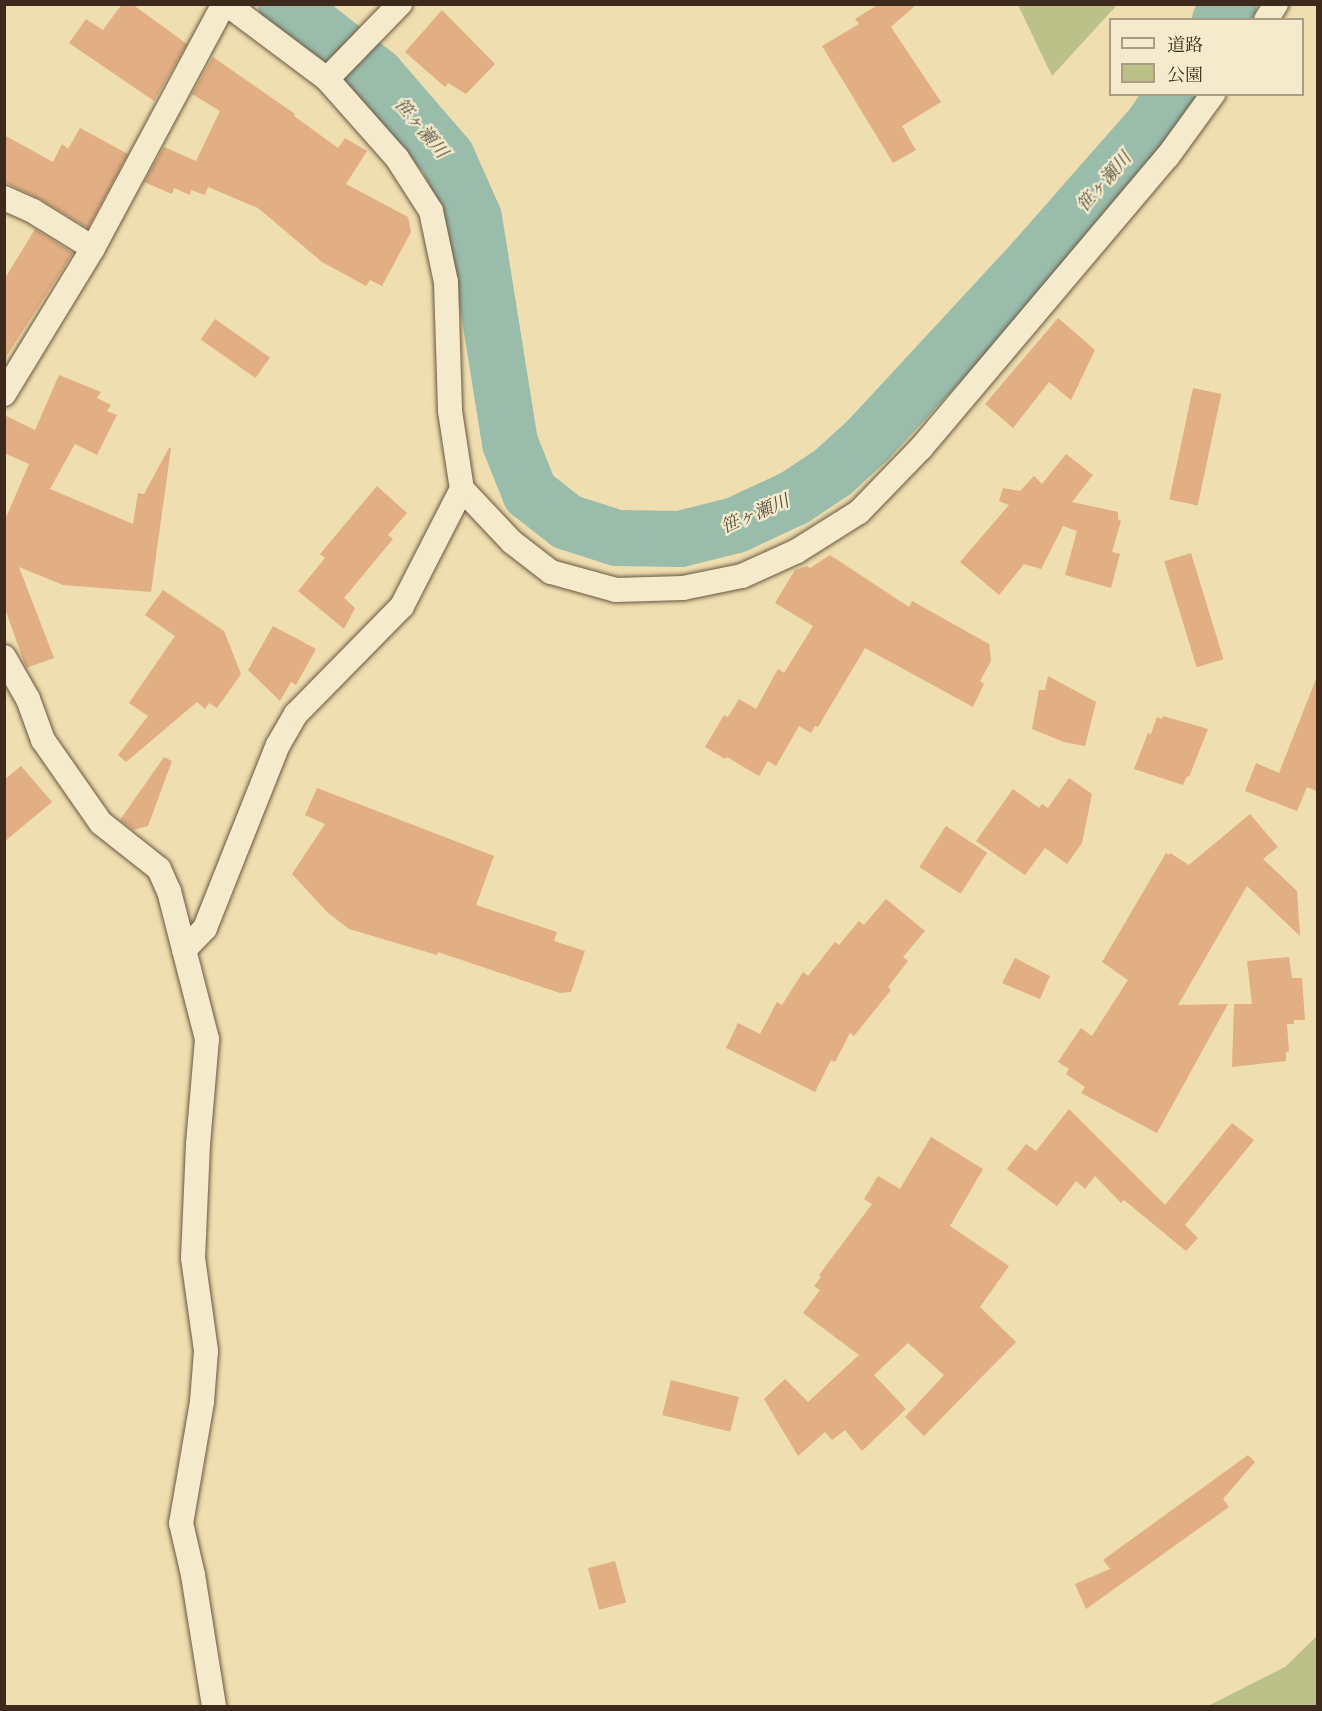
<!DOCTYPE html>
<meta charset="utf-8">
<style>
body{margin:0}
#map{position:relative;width:1322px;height:1711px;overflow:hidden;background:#efdeaf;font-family:"Libre Caslon Text","Noto Serif JP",serif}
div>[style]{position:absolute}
.green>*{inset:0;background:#bbc189}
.river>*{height:56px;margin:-28px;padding:0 28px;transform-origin:28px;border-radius:28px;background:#9abcab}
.building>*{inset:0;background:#e2ae83;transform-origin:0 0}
.roads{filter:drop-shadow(0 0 2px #6a5741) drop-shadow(0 0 2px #6a5741)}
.minor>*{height:24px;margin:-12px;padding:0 12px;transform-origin:12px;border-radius:12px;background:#f5eacb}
span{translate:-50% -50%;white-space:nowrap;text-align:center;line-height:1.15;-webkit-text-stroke:4.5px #f5eacb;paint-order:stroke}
.water-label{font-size:18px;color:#544e40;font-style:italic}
.frame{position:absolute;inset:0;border:6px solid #3d2a1c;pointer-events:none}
.legend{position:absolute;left:1109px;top:18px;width:195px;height:78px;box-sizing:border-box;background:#f5eacb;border:2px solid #ab9d85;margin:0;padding:8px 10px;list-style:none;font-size:18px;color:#3d2a1c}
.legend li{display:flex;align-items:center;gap:12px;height:30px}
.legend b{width:30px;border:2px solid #ab9d85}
</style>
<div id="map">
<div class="green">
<i style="clip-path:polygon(1018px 5px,1117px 5px,1052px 76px)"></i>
<i style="clip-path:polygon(1317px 1636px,1317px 1706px,1208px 1706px,1285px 1667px)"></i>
</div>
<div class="river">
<i style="left:286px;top:4px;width:116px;rotate:38.4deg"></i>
<i style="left:377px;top:76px;width:107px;rotate:49.2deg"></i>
<i style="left:447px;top:157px;width:67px;rotate:66.1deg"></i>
<i style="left:474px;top:218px;width:228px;rotate:80.9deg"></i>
<i style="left:510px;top:443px;width:54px;rotate:68.2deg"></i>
<i style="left:530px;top:493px;width:47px;rotate:38.1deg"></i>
<i style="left:567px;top:522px;width:52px;rotate:17.7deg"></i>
<i style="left:617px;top:538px;width:63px;rotate:0.9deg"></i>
<i style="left:680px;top:539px;width:58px;rotate:-14deg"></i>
<i style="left:736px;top:525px;width:64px;rotate:-25deg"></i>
<i style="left:794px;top:498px;width:47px;rotate:-33.7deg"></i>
<i style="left:833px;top:472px;width:47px;rotate:-42.4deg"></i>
<i style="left:868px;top:440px;width:240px;rotate:-47.2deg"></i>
<i style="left:1031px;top:264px;width:185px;rotate:-48.7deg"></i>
<i style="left:1153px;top:125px;width:37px;rotate:-56deg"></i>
<i style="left:1220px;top:20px;width:18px;rotate:-61deg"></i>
</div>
<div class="building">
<i style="clip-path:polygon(122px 4px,132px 4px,187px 44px,154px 101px,69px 43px,86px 19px,103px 30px)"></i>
<i style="clip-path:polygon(879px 4px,917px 4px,891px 27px,941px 102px,902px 126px,916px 150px,893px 163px,822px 46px,859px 24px,855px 19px)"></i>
<i style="clip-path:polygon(442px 10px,495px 64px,466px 94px,448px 83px,445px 87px,405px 52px)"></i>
<i style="clip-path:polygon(213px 57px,295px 114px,294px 116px,338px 148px,345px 138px,367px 151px,346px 184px,408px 217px,411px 232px,382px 286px,370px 280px,366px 286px,322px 262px,258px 208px,208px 187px,205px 195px,191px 190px,190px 195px,174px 188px,172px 194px,144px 182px,164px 147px,196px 161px,220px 111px,192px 94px)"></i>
<i style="clip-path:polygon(80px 128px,128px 154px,88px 228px,40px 199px,4px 182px,4px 135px,53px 162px,62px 144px,68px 149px)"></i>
<i style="clip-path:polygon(35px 229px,73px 253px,4px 360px,4px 280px)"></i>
<i style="clip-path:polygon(1058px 318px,1095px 350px,1071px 400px,1049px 382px,1013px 428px,985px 404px)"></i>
<i style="left:215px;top:319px;width:67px;height:25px;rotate:35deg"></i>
<i style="clip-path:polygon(59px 375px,101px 392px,97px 398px,111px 405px,107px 411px,117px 415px,97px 455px,75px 444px,50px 489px,133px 524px,138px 493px,144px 494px,169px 448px,171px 448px,151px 592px,63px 585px,19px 567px,54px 658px,26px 668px,4px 606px,4px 522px,29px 464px,4px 453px,4px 415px,35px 430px)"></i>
<i style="left:1193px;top:388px;width:29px;height:114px;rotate:12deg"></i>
<i style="clip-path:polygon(1066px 454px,1093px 475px,1072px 502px,1118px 512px,1118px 519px,1121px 521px,1112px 552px,1120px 554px,1111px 588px,1065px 575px,1077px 531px,1063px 526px,1041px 569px,1024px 564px,999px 595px,960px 562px,1009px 505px,999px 501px,1003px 488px,1020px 491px,1034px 476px,1042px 484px)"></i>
<i style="clip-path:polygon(377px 486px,407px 513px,388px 535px,393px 539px,344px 598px,355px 608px,344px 629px,298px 591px,325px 558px,320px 554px)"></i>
<i style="left:1191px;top:553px;width:111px;height:28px;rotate:73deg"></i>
<i style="clip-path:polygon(830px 555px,909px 607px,912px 601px,989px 644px,991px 661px,980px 681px,984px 684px,973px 707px,865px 648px,818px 727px,815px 726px,811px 733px,799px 726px,776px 766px,768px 761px,759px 776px,727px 757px,725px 759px,705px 747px,724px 715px,728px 717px,739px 699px,756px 709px,778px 669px,784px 673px,813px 626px,775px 603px,795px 570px,807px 566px,810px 568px)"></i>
<i style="clip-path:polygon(163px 590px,224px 631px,241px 674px,217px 708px,209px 703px,205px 709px,197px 702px,126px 762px,118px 755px,148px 716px,129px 703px,175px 636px,145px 615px)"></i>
<i style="clip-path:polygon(273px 626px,316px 649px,296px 685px,291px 682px,280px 701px,248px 670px)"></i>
<i style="clip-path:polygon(1048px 676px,1096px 702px,1085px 746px,1064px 742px,1032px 729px,1039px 690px,1045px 690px)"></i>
<i style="clip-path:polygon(1316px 679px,1317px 791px,1307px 787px,1297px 811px,1245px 791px,1256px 763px,1279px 773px)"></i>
<i style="clip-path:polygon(1163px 716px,1208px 729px,1189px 777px,1187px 776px,1183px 785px,1134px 769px,1148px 733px,1151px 734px,1157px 717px,1162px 719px)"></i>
<i style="clip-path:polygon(164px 757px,172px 761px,148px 826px,133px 830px,120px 820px)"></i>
<i style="clip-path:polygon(21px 766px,52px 802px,4px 842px,4px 780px)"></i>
<i style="clip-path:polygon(1069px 778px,1092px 794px,1082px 843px,1067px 864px,1045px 848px,1025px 875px,976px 841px,1013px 789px,1039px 808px,1042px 804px,1048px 808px)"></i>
<i style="clip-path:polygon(317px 788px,494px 856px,476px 905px,557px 932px,554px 941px,585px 951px,571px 992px,560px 993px,438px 952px,437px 955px,349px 929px,327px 912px,292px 874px,325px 824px,305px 815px)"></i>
<i style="clip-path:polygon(1250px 814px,1278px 847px,1263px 859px,1297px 891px,1300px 936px,1247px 886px,1178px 1005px,1228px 1004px,1157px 1133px,1081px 1093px,1085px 1087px,1066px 1074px,1069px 1069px,1058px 1062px,1081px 1028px,1092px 1036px,1128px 980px,1102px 962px,1166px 853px,1169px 855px,1170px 853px,1189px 865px)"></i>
<i style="left:946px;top:826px;width:49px;height:49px;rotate:33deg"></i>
<i style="clip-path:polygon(886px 899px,925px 931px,903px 957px,908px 961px,888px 987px,891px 990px,854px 1036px,850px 1033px,835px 1062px,831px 1060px,815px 1092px,726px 1048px,738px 1023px,760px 1034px,777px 1002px,782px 1005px,803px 972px,808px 976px,835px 942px,839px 945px,859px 921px,864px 925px)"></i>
<i style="clip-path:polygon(1289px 957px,1292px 978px,1302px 978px,1305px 1020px,1294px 1020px,1294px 1024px,1287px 1024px,1289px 1051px,1286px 1052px,1286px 1061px,1232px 1067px,1234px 1004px,1252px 1004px,1247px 961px)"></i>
<i style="clip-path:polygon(1015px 958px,1050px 976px,1040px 999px,1002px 983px)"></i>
<i style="clip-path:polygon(1069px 1109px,1165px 1205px,1232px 1123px,1254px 1140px,1185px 1225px,1198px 1238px,1186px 1251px,1124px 1200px,1121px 1203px,1095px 1176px,1085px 1189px,1076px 1181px,1057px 1206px,1007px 1169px,1026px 1144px,1036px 1151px)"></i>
<i style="clip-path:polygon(931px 1137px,983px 1169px,950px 1226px,1009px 1266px,980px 1307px,1016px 1342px,924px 1436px,905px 1417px,944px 1375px,908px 1343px,874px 1375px,906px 1409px,862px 1451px,845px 1430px,832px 1440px,825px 1432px,798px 1456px,764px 1399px,785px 1379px,808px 1402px,859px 1355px,803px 1313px,820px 1290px,814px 1286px,821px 1277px,819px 1275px,872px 1204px,864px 1199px,878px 1176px,900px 1189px)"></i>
<i style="left:671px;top:1380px;width:70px;height:36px;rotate:14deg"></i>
<i style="clip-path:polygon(1248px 1455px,1255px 1462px,1223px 1499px,1229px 1507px,1086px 1609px,1075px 1584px,1110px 1569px,1103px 1560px)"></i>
<i style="left:615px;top:1561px;width:43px;height:28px;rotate:75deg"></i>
</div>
<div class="roads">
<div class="minor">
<i style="left:227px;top:4px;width:125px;rotate:36.9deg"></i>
<i style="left:327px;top:79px;width:106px;rotate:48.5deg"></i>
<i style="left:397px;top:158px;width:63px;rotate:57.3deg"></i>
<i style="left:431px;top:211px;width:73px;rotate:78.1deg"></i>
<i style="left:446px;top:282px;width:129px;rotate:88.2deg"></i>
<i style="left:450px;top:411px;width:79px;rotate:81.3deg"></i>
<i style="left:462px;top:489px;width:73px;rotate:46.7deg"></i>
<i style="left:512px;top:542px;width:49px;rotate:37.6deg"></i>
<i style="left:551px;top:572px;width:67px;rotate:15.5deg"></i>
<i style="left:616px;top:590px;width:67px;rotate:-1.7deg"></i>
<i style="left:683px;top:588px;width:60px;rotate:-11.5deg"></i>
<i style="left:742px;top:576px;width:60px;rotate:-24.4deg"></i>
<i style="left:797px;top:551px;width:73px;rotate:-32.2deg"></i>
<i style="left:859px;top:512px;width:89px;rotate:-45.9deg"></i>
<i style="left:921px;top:448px;width:382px;rotate:-49.8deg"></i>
<i style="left:1168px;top:156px;width:77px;rotate:-54deg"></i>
<i style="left:1266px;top:20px;width:19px;rotate:-58deg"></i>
<i style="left:327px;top:79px;width:105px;rotate:-45.8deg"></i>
<i style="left:4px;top:198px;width:32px;rotate:24deg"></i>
<i style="left:33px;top:211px;width:70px;rotate:31.7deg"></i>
<i style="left:4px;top:394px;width:171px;rotate:-58.6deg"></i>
<i style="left:93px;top:248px;width:277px;rotate:-61.8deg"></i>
<i style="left:4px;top:657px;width:48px;rotate:60.3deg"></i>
<i style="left:28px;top:699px;width:44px;rotate:69.9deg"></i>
<i style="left:43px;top:740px;width:101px;rotate:55.1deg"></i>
<i style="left:101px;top:823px;width:74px;rotate:38.4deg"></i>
<i style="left:159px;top:869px;width:24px;rotate:66deg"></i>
<i style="left:169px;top:891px;width:153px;rotate:75.6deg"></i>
<i style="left:207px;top:1039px;width:105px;rotate:94.9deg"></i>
<i style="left:198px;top:1144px;width:114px;rotate:92.5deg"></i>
<i style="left:193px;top:1258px;width:94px;rotate:82deg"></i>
<i style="left:206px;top:1351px;width:51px;rotate:94.5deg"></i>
<i style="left:202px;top:1402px;width:123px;rotate:99.8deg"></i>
<i style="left:181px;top:1523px;width:53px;rotate:77deg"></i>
<i style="left:193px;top:1575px;width:133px;rotate:80.9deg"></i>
<i style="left:184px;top:950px;width:30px;rotate:-46deg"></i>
<i style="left:205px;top:928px;width:197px;rotate:-68.3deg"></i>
<i style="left:278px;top:745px;width:36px;rotate:-60deg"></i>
<i style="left:296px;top:714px;width:151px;rotate:-45.5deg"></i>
<i style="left:402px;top:606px;width:131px;rotate:-62.9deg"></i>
</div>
</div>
<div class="water-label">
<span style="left:421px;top:128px;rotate:50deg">笹ヶ瀬川</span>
<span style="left:1104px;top:182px;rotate:-49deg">笹ヶ瀬川</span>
<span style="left:755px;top:514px;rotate:-23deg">笹ヶ瀬川</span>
</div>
<div class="frame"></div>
<ul class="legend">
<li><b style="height:8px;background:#f5eacb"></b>道路</li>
<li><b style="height:16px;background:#bbc189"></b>公園</li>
</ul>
</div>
